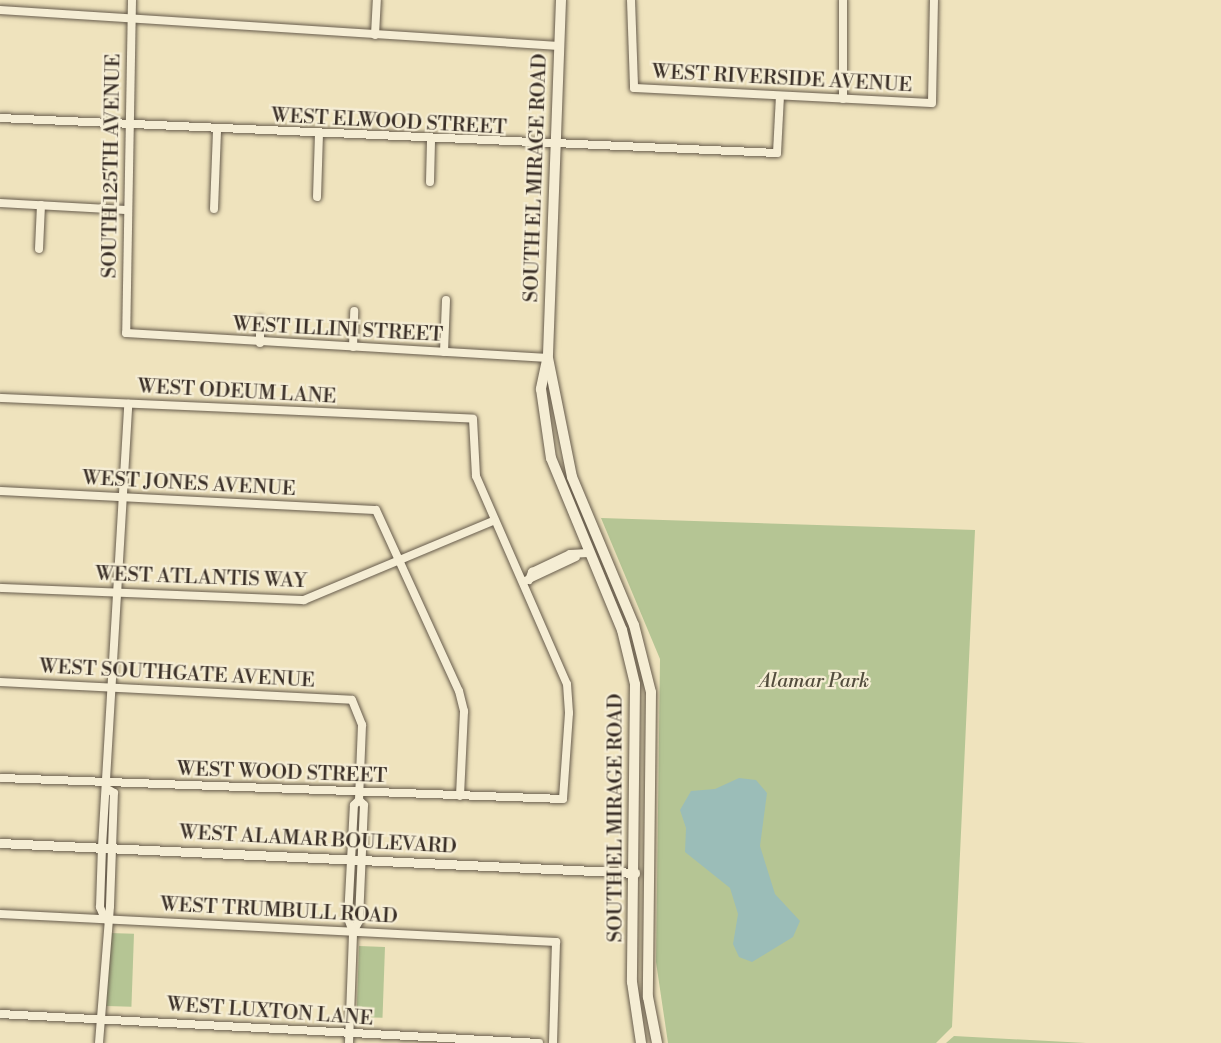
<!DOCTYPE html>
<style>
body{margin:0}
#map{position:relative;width:1221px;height:1043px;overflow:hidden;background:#efe3bd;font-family:"Libre Bodoni",serif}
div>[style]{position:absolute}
.green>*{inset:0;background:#b5c594;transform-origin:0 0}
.water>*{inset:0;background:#9bbdb8}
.roads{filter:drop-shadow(0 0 2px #675c4c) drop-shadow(0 0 2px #675c4c)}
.minor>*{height:8px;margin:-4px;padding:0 4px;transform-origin:4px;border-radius:4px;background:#f5edd4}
.tertiary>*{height:9px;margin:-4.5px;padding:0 4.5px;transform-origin:4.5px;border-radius:4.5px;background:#f5edd4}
.secondary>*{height:10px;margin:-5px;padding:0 5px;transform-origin:5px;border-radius:5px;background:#f5edd4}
span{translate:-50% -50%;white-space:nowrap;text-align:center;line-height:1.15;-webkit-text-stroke:4.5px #f5edd4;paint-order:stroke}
.street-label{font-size:20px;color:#3a2f27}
.park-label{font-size:20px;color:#534d3d;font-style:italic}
</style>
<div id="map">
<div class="green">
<i style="clip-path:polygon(601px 518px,975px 530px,952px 1027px,936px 1043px,668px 1043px,656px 962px,660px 659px)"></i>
<i style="left:109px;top:933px;width:25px;height:73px;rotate:2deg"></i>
<i style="left:359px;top:946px;width:26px;height:71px;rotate:2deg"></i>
<i style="clip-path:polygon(954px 1036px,1086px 1043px,946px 1043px)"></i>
</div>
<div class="water">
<i style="clip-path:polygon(739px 778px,756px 780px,767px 793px,760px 846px,775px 894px,800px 921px,793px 937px,752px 962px,739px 957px,733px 944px,738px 914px,730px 888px,685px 852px,686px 828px,680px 810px,691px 791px,715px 789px)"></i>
</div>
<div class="roads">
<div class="minor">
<i style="left:132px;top:0;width:333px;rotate:91deg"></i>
<i style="left:126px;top:333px;width:423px;rotate:3.4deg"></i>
<i style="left:631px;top:0;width:88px;rotate:88deg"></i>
<i style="left:634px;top:88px;width:298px;rotate:2.9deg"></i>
<i style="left:932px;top:103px;width:103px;rotate:-88.9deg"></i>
<i style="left:843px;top:0;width:99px;rotate:90deg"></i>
<i style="left:0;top:10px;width:560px;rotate:3.68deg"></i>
<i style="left:375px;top:35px;width:35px;rotate:-87deg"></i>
<i style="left:0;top:118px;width:778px;rotate:2.58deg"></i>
<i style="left:777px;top:153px;width:57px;rotate:-87deg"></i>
<i style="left:430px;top:182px;width:41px;rotate:-88.6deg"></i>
<i style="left:317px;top:197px;width:62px;rotate:-88.2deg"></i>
<i style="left:0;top:203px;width:126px;rotate:3.2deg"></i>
<i style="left:214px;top:209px;width:79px;rotate:-87.8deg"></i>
<i style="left:39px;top:249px;width:44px;rotate:-87.4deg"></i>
<i style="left:260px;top:343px;width:23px;rotate:-90deg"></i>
<i style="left:353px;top:347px;width:36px;rotate:-88deg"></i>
<i style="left:444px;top:352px;width:52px;rotate:-87.8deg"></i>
<i style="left:0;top:398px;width:473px;rotate:2.5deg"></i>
<i style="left:473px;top:419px;width:57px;rotate:87deg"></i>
<i style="left:476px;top:476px;width:227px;rotate:66.4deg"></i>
<i style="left:567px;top:684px;width:29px;rotate:86deg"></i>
<i style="left:569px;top:713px;width:86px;rotate:94deg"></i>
<i style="left:563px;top:799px;width:563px;rotate:-177.86deg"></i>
<i style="left:0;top:491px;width:376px;rotate:2.9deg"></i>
<i style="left:376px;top:510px;width:199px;rotate:65.4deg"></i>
<i style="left:459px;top:691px;width:21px;rotate:76deg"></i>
<i style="left:464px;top:711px;width:85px;rotate:92.7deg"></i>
<i style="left:529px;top:580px;width:9px;rotate:-69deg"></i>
<i style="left:532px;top:572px;width:42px;rotate:-25.3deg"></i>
<i style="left:570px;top:554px;width:18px;rotate:-3deg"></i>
<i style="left:525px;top:581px;width:56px;rotate:-25.2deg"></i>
<i style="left:0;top:588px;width:304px;rotate:2.3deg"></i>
<i style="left:304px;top:600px;width:205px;rotate:-22.7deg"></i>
<i style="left:0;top:682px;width:352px;rotate:2.9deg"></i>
<i style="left:352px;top:700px;width:27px;rotate:68deg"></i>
<i style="left:362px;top:725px;width:75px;rotate:92.3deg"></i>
<i style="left:359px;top:800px;width:7px;rotate:45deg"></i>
<i style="left:364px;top:805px;width:116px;rotate:92.5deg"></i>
<i style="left:359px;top:921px;width:13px;rotate:119deg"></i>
<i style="left:0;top:914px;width:557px;rotate:2.88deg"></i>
<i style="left:556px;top:942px;width:101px;rotate:91.7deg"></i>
<i style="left:105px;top:919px;width:13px;rotate:-113deg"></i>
<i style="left:100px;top:907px;width:60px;rotate:-88.1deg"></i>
<i style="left:102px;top:847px;width:444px;rotate:-86.6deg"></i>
<i style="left:0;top:1014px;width:540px;rotate:3.08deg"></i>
<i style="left:99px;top:1043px;width:137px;rotate:-85.4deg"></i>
<i style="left:110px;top:906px;width:113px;rotate:-88deg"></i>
<i style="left:114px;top:793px;width:6px;rotate:-149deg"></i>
<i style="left:349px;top:1043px;width:111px;rotate:-87.9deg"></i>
<i style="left:353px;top:932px;width:15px;rotate:-110deg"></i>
<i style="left:348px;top:918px;width:113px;rotate:-87deg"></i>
<i style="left:354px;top:805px;width:7px;rotate:-45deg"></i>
</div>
<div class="tertiary">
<i style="left:0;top:843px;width:636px;rotate:2.7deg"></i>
</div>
<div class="secondary">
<i style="left:561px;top:0;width:358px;rotate:92.1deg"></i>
<i style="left:548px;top:358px;width:121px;rotate:78.6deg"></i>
<i style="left:572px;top:477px;width:160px;rotate:67.3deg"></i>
<i style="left:634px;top:625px;width:69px;rotate:75.8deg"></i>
<i style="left:651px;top:692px;width:305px;rotate:90.6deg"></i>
<i style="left:648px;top:997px;width:47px;rotate:78.9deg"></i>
<i style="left:547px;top:360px;width:30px;rotate:102deg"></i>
<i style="left:541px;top:389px;width:70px;rotate:81.8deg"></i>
<i style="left:551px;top:458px;width:186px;rotate:67.6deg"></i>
<i style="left:622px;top:630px;width:56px;rotate:76.5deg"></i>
<i style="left:635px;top:684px;width:298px;rotate:90.6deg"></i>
<i style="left:632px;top:982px;width:62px;rotate:81.6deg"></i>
</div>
</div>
<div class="street-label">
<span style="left:782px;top:79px;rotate:3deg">WEST RIVERSIDE AVENUE</span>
<span style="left:389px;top:122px;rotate:3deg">WEST ELWOOD STREET</span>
<span style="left:112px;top:166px;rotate:-89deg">SOUTH 125TH AVENUE</span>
<span style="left:536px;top:178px;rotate:-88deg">SOUTH EL MIRAGE ROAD</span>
<span style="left:338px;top:330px;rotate:3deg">WEST ILLINI STREET</span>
<span style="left:237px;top:392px;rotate:3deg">WEST ODEUM LANE</span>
<span style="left:189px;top:484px;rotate:3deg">WEST JONES AVENUE</span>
<span style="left:201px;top:578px;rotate:2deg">WEST ATLANTIS WAY</span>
<span style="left:177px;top:674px;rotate:3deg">WEST SOUTHGATE AVENUE</span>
<span style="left:282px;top:773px;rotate:2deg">WEST WOOD STREET</span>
<span style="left:616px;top:818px;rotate:-90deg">SOUTH EL MIRAGE ROAD</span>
<span style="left:318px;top:840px;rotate:3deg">WEST ALAMAR BOULEVARD</span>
<span style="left:279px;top:911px;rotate:3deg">WEST TRUMBULL ROAD</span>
<span style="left:270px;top:1012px;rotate:4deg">WEST LUXTON LANE</span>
</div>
<div class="park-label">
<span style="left:814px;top:681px">Alamar Park</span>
</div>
</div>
